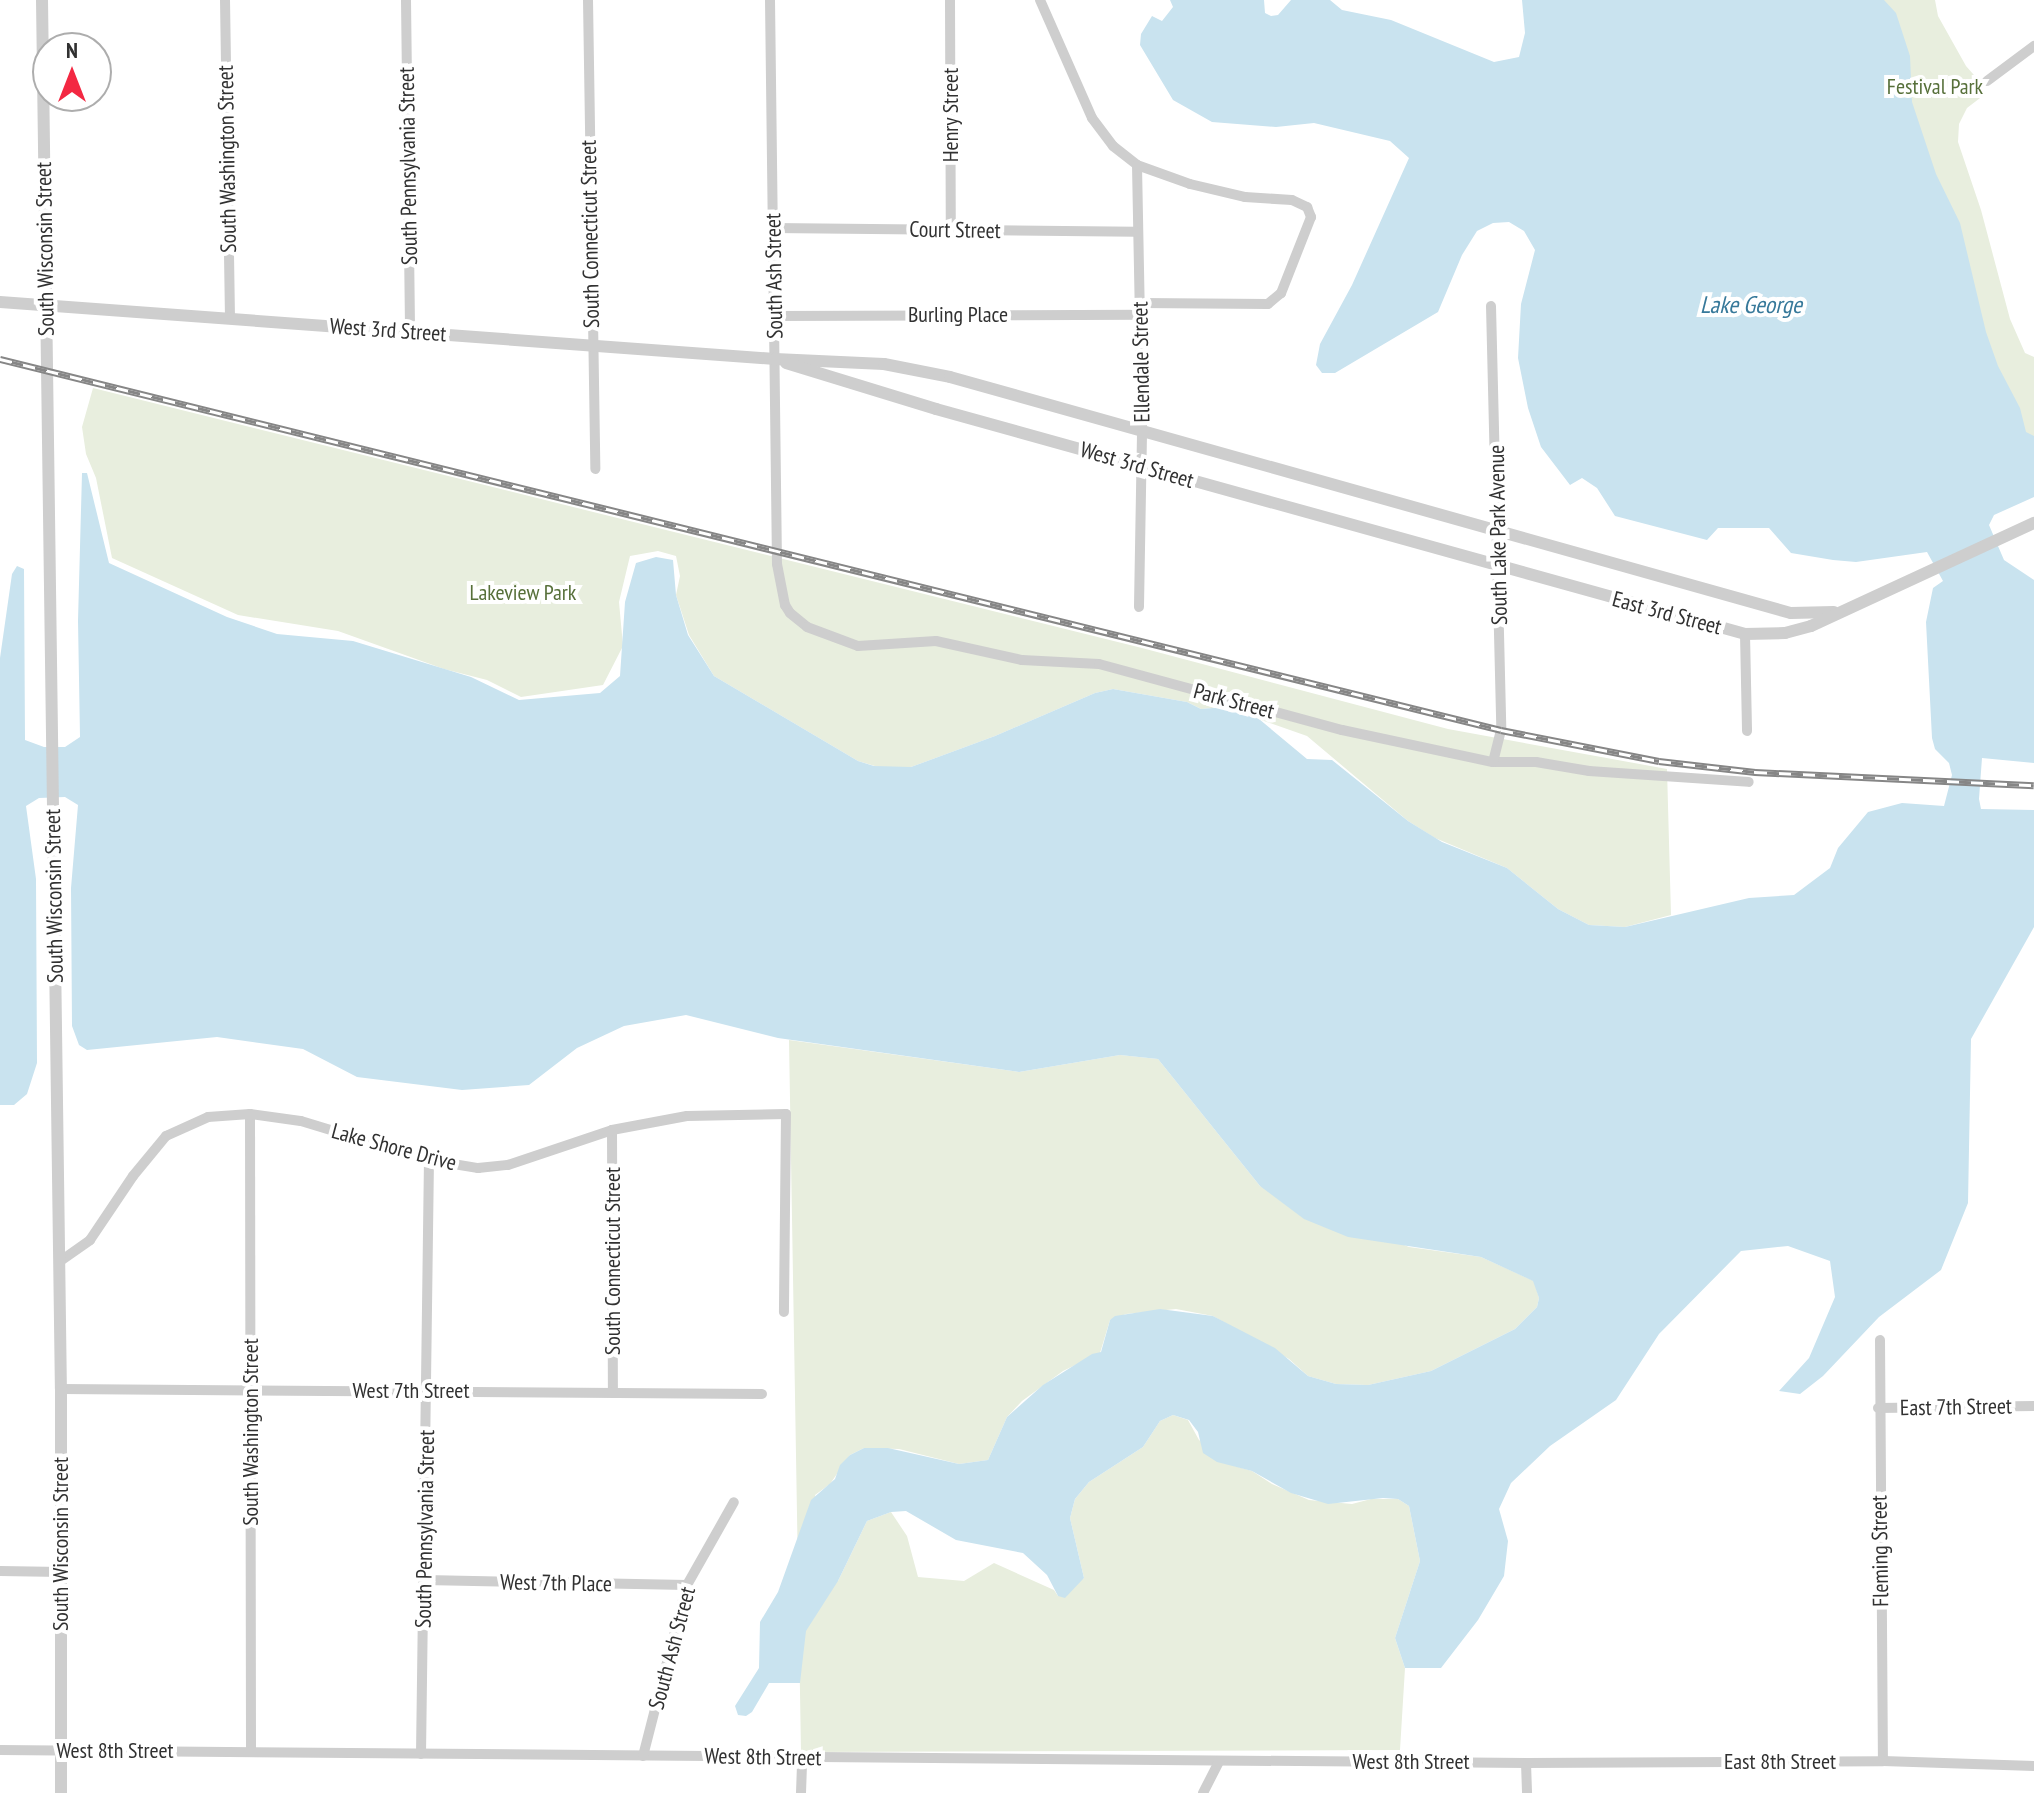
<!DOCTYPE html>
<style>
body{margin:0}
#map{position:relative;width:2034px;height:1793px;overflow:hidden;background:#fff;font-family:"PT Sans Narrow",sans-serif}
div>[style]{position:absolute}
.green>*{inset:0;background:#e8eede}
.water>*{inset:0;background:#c9e3ef}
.minor>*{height:10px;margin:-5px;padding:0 5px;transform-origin:5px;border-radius:5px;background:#cecece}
.tertiary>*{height:12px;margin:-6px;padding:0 6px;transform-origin:6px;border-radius:6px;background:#cecece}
.rail>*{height:7px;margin-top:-3.5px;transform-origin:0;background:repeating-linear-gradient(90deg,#fff 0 12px,#868686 0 24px);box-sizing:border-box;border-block:2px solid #868686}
span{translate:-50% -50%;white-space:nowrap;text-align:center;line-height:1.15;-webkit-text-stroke:8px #fff;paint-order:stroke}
.park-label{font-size:22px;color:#57703a}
.street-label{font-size:22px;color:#313131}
.water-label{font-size:24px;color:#37799a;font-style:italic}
.north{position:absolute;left:32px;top:32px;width:80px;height:80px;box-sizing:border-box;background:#fff;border:2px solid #adadad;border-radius:50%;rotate:0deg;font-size:22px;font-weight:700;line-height:32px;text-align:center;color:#313131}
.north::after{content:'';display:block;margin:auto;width:28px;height:36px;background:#f32842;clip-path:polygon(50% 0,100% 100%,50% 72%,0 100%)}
</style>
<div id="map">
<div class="green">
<i style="clip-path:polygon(1868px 0,1935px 0,1938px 16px,1966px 66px,1981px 83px,1984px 95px,1967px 108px,1959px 124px,1958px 142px,1981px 210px,2010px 319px,2025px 353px,2034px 357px,2034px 478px)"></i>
<i style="clip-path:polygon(93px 388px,1142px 648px,1448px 729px,1667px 769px,1671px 915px,1625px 927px,1589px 925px,1558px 909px,1507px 868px,1435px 838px,1408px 821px,1307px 736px,1224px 707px,1201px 709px,1187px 702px,1113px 689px,1095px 693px,995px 736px,911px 767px,885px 769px,858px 761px,714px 676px,689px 635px,676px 595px,680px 576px,676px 556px,658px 551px,630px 556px,619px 602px,623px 646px,603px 685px,521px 697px,487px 680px,444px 669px,338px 631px,238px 615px,112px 558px,96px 478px,86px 454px,82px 427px)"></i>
<i style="clip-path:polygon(789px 1040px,1019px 1072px,1120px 1055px,1158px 1059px,1260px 1186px,1409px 1247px,1481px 1257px,1534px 1281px,1539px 1298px,1537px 1307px,1515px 1329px,1431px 1371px,1368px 1385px,1336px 1384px,1308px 1376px,1289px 1359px,1213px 1316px,1176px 1309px,1126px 1314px,1110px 1320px,1100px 1353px,1063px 1371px,1022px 1401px,1007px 1417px,988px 1460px,959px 1464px,899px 1449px,864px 1448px,850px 1455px,830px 1484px,815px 1495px,838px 1581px,867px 1521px,891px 1512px,907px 1536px,918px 1577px,964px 1581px,994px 1563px,1054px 1590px,1058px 1596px,1084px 1578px,1070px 1518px,1075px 1499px,1089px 1482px,1143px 1447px,1160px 1421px,1173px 1415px,1188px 1420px,1199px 1440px,1235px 1466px,1252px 1471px,1272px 1484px,1309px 1500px,1352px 1504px,1371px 1499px,1398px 1499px,1409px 1506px,1420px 1561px,1395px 1638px,1405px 1668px,1400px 1750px,801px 1752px)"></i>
</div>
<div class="water">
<i style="clip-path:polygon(1170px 0,1264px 0,1265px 13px,1271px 16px,1278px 15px,1291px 0,1330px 0,1342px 10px,1391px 20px,1494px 62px,1519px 57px,1525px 33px,1522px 0,1884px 0,1896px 13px,1910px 56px,1912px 102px,1936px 174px,1960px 223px,1986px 332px,1998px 366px,2020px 408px,2026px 432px,2034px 436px,2034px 497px,1994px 515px,1989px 525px,2004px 560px,2034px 580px,2034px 763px,1982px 758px,1979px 799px,1981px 809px,2034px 810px,2034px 927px,1971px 1039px,1968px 1203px,1941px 1270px,1879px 1317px,1823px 1376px,1800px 1394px,1779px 1391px,1809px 1358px,1835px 1297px,1830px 1261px,1788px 1246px,1741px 1251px,1659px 1334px,1616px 1400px,1550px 1446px,1511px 1483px,1499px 1509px,1508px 1541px,1504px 1576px,1478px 1620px,1441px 1668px,1405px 1668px,1395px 1638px,1420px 1561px,1409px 1506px,1398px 1499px,1383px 1498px,1328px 1504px,1291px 1493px,1252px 1471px,1217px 1462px,1203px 1453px,1198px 1432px,1189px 1420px,1173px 1415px,1160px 1421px,1143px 1447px,1089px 1482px,1075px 1499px,1070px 1518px,1084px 1578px,1065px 1598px,1058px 1596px,1047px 1575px,1023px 1553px,956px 1540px,906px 1511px,891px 1512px,867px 1521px,838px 1581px,806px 1631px,800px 1683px,769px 1683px,752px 1712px,746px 1716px,738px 1715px,735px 1706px,759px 1668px,760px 1622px,778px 1592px,811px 1500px,835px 1479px,840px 1465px,850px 1455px,864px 1448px,888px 1448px,959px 1464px,988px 1460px,1007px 1417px,1043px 1385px,1092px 1354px,1101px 1352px,1110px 1320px,1115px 1316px,1160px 1309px,1213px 1316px,1275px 1348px,1308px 1376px,1336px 1384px,1368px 1385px,1431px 1371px,1515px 1329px,1537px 1307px,1539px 1298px,1533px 1281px,1481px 1257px,1348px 1237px,1304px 1219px,1260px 1186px,1158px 1059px,1120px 1055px,1019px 1072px,778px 1038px,686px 1015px,624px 1026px,577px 1048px,529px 1085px,462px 1090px,357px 1077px,303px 1049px,217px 1037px,87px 1050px,79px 1045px,72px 1026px,71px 888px,78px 805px,65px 797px,39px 798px,26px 806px,36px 879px,37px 1063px,27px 1094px,14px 1105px,0 1105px,0 658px,12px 574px,17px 566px,24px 569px,25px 740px,44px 747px,65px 747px,80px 737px,78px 621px,82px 473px,87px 473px,109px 563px,227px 617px,277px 634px,353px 641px,471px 677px,519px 700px,600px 693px,620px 676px,625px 602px,636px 563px,656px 557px,673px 560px,676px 595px,688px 635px,714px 676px,858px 761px,874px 766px,911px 767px,995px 736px,1095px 693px,1113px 689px,1187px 702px,1201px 709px,1224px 707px,1259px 719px,1307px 759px,1332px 760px,1408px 821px,1442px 842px,1507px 868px,1558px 909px,1589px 925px,1625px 927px,1749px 898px,1794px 895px,1830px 868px,1838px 848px,1868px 812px,1902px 803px,1944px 806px,1952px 775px,1949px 763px,1935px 749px,1932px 738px,1926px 622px,1933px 588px,1943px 581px,1927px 552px,1856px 562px,1833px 560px,1791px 553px,1769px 528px,1718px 528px,1707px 540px,1615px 516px,1597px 488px,1582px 478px,1570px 485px,1541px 447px,1528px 408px,1518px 358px,1521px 304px,1535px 250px,1524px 231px,1509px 222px,1493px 223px,1477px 231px,1462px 255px,1438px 312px,1335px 373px,1322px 373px,1316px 365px,1320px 344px,1352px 285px,1409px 158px,1390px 141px,1314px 123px,1276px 127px,1212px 122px,1173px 100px,1140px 45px,1141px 34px,1152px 16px,1162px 21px,1173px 7px)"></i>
</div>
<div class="minor">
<i style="left:225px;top:0;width:318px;rotate:89.1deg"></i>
<i style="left:406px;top:0;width:332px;rotate:89.3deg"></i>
<i style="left:588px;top:0;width:469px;rotate:89.1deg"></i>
<i style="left:770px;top:0;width:564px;rotate:89.29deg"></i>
<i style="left:777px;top:564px;width:42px;rotate:79deg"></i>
<i style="left:785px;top:605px;width:9px;rotate:58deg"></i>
<i style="left:790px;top:613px;width:22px;rotate:39deg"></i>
<i style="left:807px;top:627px;width:54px;rotate:20.4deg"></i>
<i style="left:858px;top:646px;width:78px;rotate:-3.7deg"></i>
<i style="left:936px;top:641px;width:88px;rotate:12.5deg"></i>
<i style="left:1022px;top:660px;width:77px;rotate:3deg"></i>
<i style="left:1099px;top:664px;width:252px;rotate:15.2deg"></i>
<i style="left:1342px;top:730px;width:154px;rotate:12deg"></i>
<i style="left:1493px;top:762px;width:43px"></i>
<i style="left:1536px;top:762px;width:54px;rotate:9.6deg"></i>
<i style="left:1589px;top:771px;width:160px;rotate:3.9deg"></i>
<i style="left:950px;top:0;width:230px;rotate:89.8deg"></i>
<i style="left:1040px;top:0;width:129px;rotate:66.2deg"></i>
<i style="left:1092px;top:118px;width:35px;rotate:53deg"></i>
<i style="left:1113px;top:146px;width:31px;rotate:38deg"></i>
<i style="left:1137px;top:165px;width:56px;rotate:19.7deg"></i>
<i style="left:1190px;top:184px;width:57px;rotate:13.3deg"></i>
<i style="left:1245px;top:197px;width:47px;rotate:3.7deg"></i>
<i style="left:1292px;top:200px;width:17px;rotate:25deg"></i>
<i style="left:1307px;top:207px;width:11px;rotate:68deg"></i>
<i style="left:1311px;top:217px;width:82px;rotate:111.5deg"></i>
<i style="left:1281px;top:293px;width:17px;rotate:140deg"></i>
<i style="left:1268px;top:304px;width:128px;rotate:-179.6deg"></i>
<i style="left:1987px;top:81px;width:59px;rotate:-36.7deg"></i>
<i style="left:1137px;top:165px;width:269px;rotate:88.9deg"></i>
<i style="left:1142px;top:434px;width:173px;rotate:91deg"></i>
<i style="left:773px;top:228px;width:363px;rotate:0.6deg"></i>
<i style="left:1491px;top:306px;width:424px;rotate:88.6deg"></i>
<i style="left:1501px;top:730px;width:33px;rotate:104deg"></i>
<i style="left:776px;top:316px;width:364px;rotate:-0.2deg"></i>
<i style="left:1745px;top:634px;width:97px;rotate:88.8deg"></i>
<i style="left:250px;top:1114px;width:637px;rotate:89.91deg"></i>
<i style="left:612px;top:1130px;width:263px;rotate:89.8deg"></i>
<i style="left:59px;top:1262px;width:38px;rotate:-35deg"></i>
<i style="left:90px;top:1240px;width:77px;rotate:-56.1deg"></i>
<i style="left:133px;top:1176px;width:52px;rotate:-50.5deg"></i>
<i style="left:166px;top:1136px;width:46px;rotate:-24.3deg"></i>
<i style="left:208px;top:1117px;width:42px;rotate:-4.1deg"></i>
<i style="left:250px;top:1114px;width:51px;rotate:7.8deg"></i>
<i style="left:301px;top:1121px;width:134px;rotate:16.9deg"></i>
<i style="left:429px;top:1160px;width:50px;rotate:9.3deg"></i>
<i style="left:478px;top:1168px;width:30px;rotate:-6deg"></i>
<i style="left:508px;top:1165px;width:110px;rotate:-18.6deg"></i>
<i style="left:612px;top:1130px;width:76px;rotate:-10.6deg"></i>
<i style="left:687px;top:1116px;width:99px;rotate:-1.2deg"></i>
<i style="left:786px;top:1114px;width:198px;rotate:90.6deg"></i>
<i style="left:1880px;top:1340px;width:421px;rotate:89.6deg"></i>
<i style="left:61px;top:1389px;width:701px;rotate:0.41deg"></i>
<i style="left:1878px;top:1408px;width:156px;rotate:-0.7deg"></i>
<i style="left:0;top:1571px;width:62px;rotate:0.9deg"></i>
<i style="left:425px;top:1580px;width:262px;rotate:1.1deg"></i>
<i style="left:0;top:1750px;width:1526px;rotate:0.49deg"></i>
<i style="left:1526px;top:1763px;width:357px;rotate:-0.3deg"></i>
<i style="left:1883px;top:1761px;width:151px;rotate:1.9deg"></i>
<i style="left:421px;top:1754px;width:594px;rotate:-89.23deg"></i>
<i style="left:643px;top:1756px;width:177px;rotate:-75.6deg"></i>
<i style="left:687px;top:1585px;width:95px;rotate:-60.5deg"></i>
<i style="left:1526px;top:1763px;width:30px;rotate:88deg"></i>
<i style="left:801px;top:1793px;width:36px;rotate:-88deg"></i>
<i style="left:1203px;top:1793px;width:36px;rotate:-63deg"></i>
</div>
<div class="tertiary">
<i style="left:42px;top:0;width:1389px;rotate:89.22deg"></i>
<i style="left:61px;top:1389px;width:404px;rotate:90deg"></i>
<i style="left:0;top:302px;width:777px;rotate:4.21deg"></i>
<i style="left:775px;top:359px;width:109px;rotate:2.6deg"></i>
<i style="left:884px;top:364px;width:67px;rotate:11.1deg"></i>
<i style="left:950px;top:377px;width:873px;rotate:15.68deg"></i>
<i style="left:1791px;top:613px;width:43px;rotate:-1.3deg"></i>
<i style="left:786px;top:363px;width:157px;rotate:17deg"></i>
<i style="left:936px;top:409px;width:840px;rotate:15.54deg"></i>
<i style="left:1745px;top:634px;width:40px;rotate:-1.4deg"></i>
<i style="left:1785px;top:633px;width:27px;rotate:-15deg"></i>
<i style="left:1811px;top:626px;width:246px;rotate:-24.8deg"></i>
</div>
<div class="rail">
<i style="left:0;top:359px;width:1546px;rotate:13.88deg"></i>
<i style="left:1501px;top:730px;width:161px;rotate:11.1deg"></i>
<i style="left:1659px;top:761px;width:97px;rotate:6.5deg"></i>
<i style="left:1755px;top:772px;width:279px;rotate:2.7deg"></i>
</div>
<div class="park-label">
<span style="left:1935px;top:87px">Festival Park</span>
<span style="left:523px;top:593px">Lakeview Park</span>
</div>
<div class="street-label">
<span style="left:951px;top:115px;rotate:-90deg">Henry Street</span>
<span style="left:227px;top:159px;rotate:-91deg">South Washington Street</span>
<span style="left:408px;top:166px;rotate:-91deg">South Pennsylvania Street</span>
<span style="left:955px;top:230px;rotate:1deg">Court Street</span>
<span style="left:590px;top:234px;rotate:-91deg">South Connecticut Street</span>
<span style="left:45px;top:249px;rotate:-91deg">South Wisconsin Street</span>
<span style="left:774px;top:276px;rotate:-91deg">South Ash Street</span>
<span style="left:958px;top:315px">Burling Place</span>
<span style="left:388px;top:330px;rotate:4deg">West 3rd Street</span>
<span style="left:1141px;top:362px;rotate:-91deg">Ellendale Street</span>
<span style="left:1137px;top:465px;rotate:16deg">West 3rd Street</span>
<span style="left:1498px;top:535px;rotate:-91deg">South Lake Park Avenue</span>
<span style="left:1667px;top:613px;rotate:15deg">East 3rd Street</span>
<span style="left:1234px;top:701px;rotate:15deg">Park Street</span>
<span style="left:54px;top:896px;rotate:-91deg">South Wisconsin Street</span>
<span style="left:394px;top:1147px;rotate:15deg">Lake Shore Drive</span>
<span style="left:613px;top:1261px;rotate:-90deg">South Connecticut Street</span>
<span style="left:411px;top:1391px">West 7th Street</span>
<span style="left:1956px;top:1407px;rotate:-1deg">East 7th Street</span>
<span style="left:251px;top:1432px;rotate:-90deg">South Washington Street</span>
<span style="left:425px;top:1529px;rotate:-89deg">South Pennsylvania Street</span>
<span style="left:61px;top:1544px;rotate:-90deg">South Wisconsin Street</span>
<span style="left:1880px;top:1551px;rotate:-91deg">Fleming Street</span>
<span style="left:556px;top:1583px;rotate:1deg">West 7th Place</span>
<span style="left:672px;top:1648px;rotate:-75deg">South Ash Street</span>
<span style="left:115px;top:1751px">West 8th Street</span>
<span style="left:763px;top:1757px;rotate:1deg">West 8th Street</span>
<span style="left:1411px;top:1762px">West 8th Street</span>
<span style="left:1780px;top:1762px">East 8th Street</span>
</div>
<div class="water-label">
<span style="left:1751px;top:305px">Lake George</span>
</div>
<div class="north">N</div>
</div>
